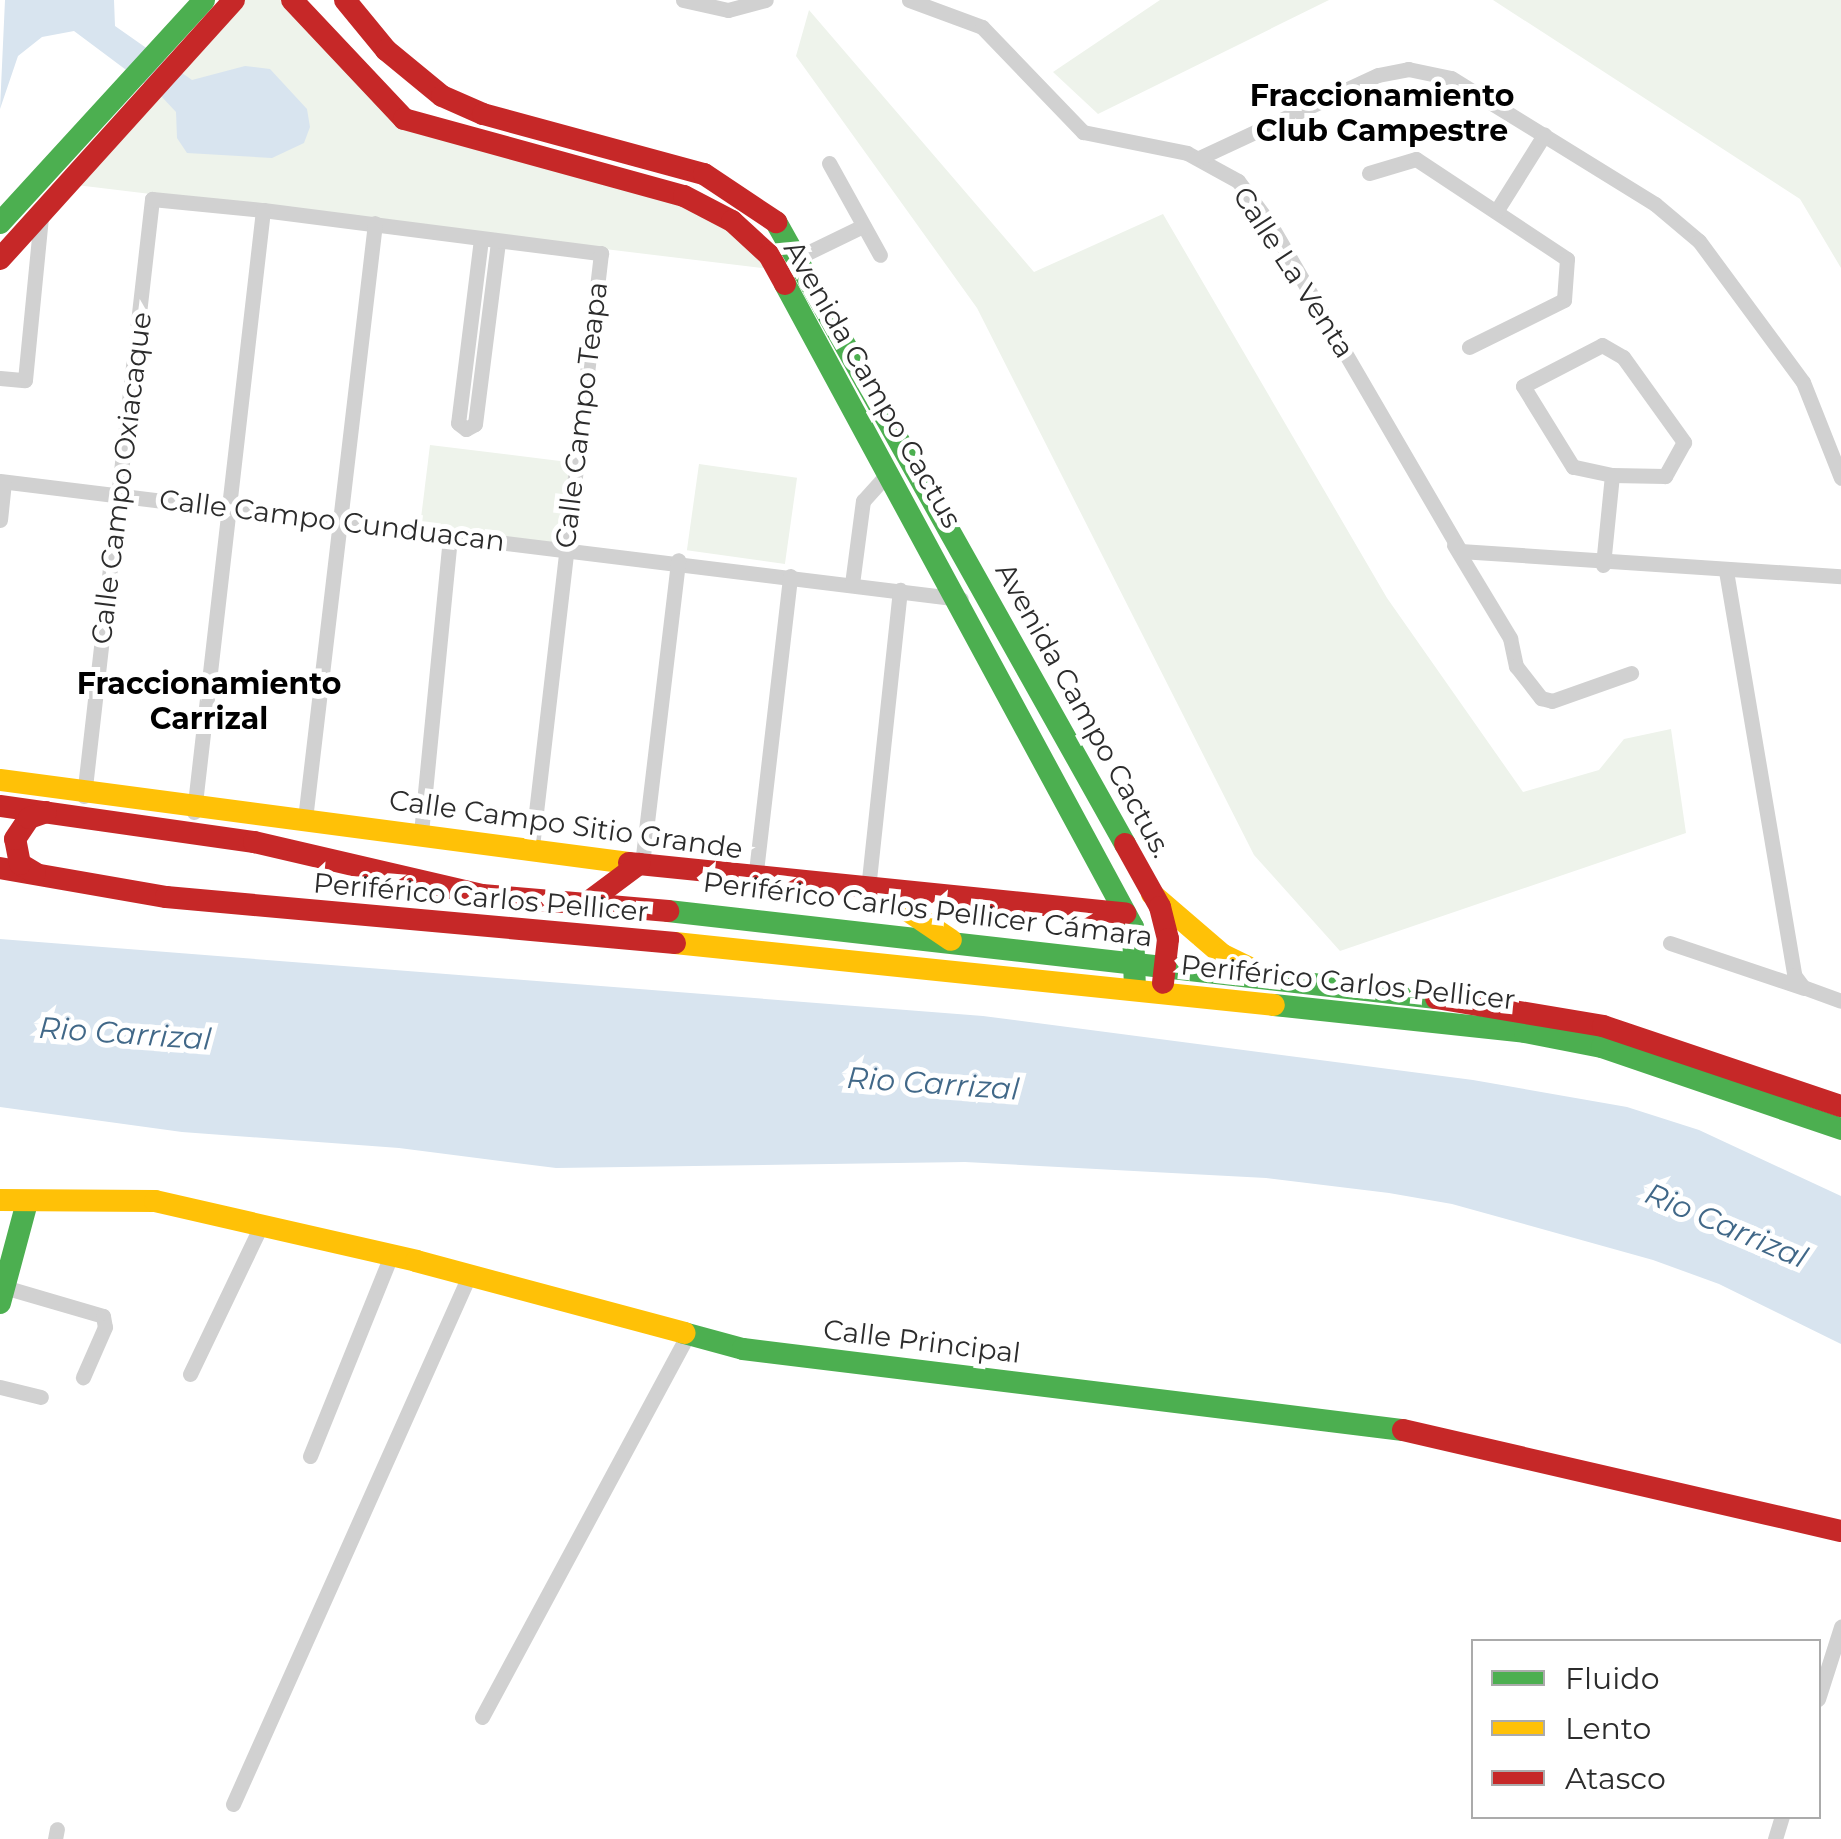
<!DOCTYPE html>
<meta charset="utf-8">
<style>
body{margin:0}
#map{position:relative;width:1841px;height:1839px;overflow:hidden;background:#fff;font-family:Montserrat,sans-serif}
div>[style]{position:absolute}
.green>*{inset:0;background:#eef3eb;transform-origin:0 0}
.water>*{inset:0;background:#d8e4ef}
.street>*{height:15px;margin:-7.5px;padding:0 7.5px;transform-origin:7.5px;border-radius:7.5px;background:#d1d1d1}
.fast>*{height:22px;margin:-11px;padding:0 11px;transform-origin:11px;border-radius:11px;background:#4caf50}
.slow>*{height:22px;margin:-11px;padding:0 11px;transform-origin:11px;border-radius:11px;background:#ffc107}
.jam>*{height:22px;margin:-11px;padding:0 11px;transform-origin:11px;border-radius:11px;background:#c62828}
span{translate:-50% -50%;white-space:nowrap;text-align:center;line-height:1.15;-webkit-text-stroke:10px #fff;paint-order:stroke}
.street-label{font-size:28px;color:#2c2c2c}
.neighbourhood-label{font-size:30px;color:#000;font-weight:700}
.water-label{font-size:30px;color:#416888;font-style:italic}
.legend{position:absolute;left:1471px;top:1639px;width:350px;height:180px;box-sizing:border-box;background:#fff;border:2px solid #ababab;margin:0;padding:12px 18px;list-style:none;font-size:30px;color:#2c2c2c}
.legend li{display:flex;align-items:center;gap:20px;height:50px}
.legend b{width:50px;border:2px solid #ababab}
</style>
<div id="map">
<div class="green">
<i style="clip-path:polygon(233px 0,295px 0,382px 101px,684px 196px,778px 270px,68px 184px)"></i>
<i style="clip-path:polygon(1160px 0,1329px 0,1098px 114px,1053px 72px)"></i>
<i style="clip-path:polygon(1493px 0,1841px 0,1841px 268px,1800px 199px)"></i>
<i style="clip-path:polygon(809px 10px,1034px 272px,1163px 214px,1387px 598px,1523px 792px,1599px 770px,1624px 739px,1671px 729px,1686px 833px,1340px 951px,1254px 855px,977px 308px,796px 56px)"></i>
<i style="left:430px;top:445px;width:145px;height:87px;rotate:7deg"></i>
<i style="left:699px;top:464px;width:99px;height:87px;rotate:8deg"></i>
</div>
<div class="water">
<i style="clip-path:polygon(5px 0,114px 0,115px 26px,192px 80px,245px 66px,270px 69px,307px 109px,310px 127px,304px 143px,272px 158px,187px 153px,177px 138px,176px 112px,161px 96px,74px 31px,42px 37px,18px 56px,0 109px)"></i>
<i style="clip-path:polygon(0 939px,983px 1016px,1473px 1080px,1627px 1107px,1699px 1130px,1841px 1196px,1841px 1344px,1719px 1284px,1653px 1260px,1452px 1204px,1389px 1193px,1266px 1178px,965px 1162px,556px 1168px,399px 1148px,182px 1132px,0 1107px)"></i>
</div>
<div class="street">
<i style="left:683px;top:0;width:46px;rotate:12.5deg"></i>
<i style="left:728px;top:10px;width:39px;rotate:-15deg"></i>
<i style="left:909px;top:0;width:78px;rotate:20.3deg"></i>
<i style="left:982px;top:27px;width:146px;rotate:46.1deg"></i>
<i style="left:1083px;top:132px;width:106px;rotate:11.4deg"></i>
<i style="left:1187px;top:153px;width:58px;rotate:28.8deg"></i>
<i style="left:1238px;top:181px;width:54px;rotate:53.3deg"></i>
<i style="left:1270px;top:224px;width:378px;rotate:59.8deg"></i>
<i style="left:1460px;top:551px;width:382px;rotate:3.8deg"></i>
<i style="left:1199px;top:158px;width:197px;rotate:-24.9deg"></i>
<i style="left:1378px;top:75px;width:31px;rotate:-11deg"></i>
<i style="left:1408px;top:69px;width:44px;rotate:11.8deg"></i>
<i style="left:1451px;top:78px;width:240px;rotate:31.7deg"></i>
<i style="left:1655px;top:204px;width:57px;rotate:40.1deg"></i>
<i style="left:1699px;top:241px;width:175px;rotate:53.6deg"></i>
<i style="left:1803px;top:382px;width:103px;rotate:68.4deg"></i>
<i style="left:829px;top:163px;width:105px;rotate:61deg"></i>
<i style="left:1369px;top:173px;width:49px;rotate:-16.6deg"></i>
<i style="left:1416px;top:159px;width:181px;rotate:33.5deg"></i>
<i style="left:1567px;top:259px;width:41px;rotate:94.2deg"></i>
<i style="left:1564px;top:300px;width:106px;rotate:153.7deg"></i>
<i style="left:1497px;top:210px;width:89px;rotate:-57.9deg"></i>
<i style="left:481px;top:239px;width:185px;rotate:97.1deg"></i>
<i style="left:458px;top:423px;width:10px;rotate:37deg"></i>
<i style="left:466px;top:429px;width:10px;rotate:-29deg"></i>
<i style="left:475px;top:424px;width:184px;rotate:-82.8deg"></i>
<i style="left:803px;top:255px;width:67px;rotate:-25.8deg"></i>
<i style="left:0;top:378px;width:25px;rotate:5deg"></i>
<i style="left:25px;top:380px;width:165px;rotate:-84.4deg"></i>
<i style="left:0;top:481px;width:968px;rotate:7deg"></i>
<i style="left:0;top:520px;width:38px;rotate:-84deg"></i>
<i style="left:1454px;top:545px;width:109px;rotate:58.9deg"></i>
<i style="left:1510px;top:638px;width:29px;rotate:78deg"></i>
<i style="left:1516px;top:666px;width:41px;rotate:52deg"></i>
<i style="left:1541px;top:698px;width:11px;rotate:15deg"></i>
<i style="left:1552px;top:701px;width:84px;rotate:-19.5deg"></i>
<i style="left:1603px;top:565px;width:90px;rotate:-84.3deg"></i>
<i style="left:1612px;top:475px;width:40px;rotate:-168deg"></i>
<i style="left:1573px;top:467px;width:95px;rotate:-121.7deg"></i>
<i style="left:1523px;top:386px;width:89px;rotate:-27.4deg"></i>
<i style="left:1602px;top:345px;width:24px;rotate:30deg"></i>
<i style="left:1623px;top:357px;width:105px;rotate:54.3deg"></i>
<i style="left:1684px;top:442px;width:39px;rotate:119deg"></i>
<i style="left:1665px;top:476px;width:53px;rotate:-178.9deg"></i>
<i style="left:1726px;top:571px;width:410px;rotate:80.4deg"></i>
<i style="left:1794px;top:975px;width:15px;rotate:53deg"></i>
<i style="left:1803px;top:987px;width:40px;rotate:20.2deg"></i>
<i style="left:852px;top:584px;width:84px;rotate:-82.5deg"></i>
<i style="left:863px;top:501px;width:38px;rotate:-48deg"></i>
<i style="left:84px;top:796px;width:601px;rotate:-83.5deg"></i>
<i style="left:152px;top:199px;width:112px;rotate:5.7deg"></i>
<i style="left:263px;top:210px;width:341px;rotate:7.3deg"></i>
<i style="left:601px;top:253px;width:598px;rotate:96.63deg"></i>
<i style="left:194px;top:812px;width:606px;rotate:-83.46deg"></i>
<i style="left:305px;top:819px;width:600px;rotate:-83.3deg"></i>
<i style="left:421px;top:833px;width:299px;rotate:-84.4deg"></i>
<i style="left:642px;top:864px;width:306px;rotate:-83.2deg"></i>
<i style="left:755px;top:880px;width:306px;rotate:-83.4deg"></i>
<i style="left:868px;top:889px;width:301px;rotate:-83.9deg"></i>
<i style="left:1670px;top:943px;width:141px;rotate:18.6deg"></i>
<i style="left:4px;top:1287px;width:103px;rotate:16.3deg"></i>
<i style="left:103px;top:1316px;width:11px;rotate:80deg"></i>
<i style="left:105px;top:1327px;width:55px;rotate:113.7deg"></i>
<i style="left:190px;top:1374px;width:164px;rotate:-64.4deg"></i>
<i style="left:0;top:1387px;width:42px;rotate:13.7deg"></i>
<i style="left:310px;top:1456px;width:216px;rotate:-68deg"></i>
<i style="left:1818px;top:1699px;width:76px;rotate:-72.3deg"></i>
<i style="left:482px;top:1717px;width:436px;rotate:-61.7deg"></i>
<i style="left:233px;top:1804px;width:578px;rotate:-65.92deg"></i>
<i style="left:55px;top:1839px;width:10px;rotate:-79deg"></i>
<i style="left:1775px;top:1839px;width:24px;rotate:-73deg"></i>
</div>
<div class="fast">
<i style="left:776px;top:222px;width:713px;rotate:60.7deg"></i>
<i style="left:0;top:223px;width:302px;rotate:-47.5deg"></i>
<i style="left:785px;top:284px;width:731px;rotate:61.58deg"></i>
<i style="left:1133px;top:927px;width:62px;rotate:88.2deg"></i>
<i style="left:668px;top:911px;width:773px;rotate:6.46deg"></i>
<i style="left:1274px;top:1005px;width:252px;rotate:6.1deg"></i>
<i style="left:1525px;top:1032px;width:78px;rotate:11deg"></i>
<i style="left:1602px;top:1047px;width:253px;rotate:18.9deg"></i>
<i style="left:0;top:1303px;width:105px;rotate:-75deg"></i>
<i style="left:684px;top:1333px;width:61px;rotate:15.2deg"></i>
<i style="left:743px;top:1349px;width:665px;rotate:7deg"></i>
</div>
<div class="slow">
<i style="left:0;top:780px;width:634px;rotate:7.52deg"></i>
<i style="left:877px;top:890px;width:89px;rotate:34deg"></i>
<i style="left:1152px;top:894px;width:94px;rotate:40.7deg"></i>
<i style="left:1223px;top:955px;width:41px;rotate:25.9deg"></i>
<i style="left:675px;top:943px;width:602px;rotate:5.91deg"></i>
<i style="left:0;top:1200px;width:155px;rotate:0.4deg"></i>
<i style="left:155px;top:1201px;width:268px;rotate:12.9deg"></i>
<i style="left:416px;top:1261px;width:278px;rotate:15deg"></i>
</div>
<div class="jam">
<i style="left:292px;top:0;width:163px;rotate:46.7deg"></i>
<i style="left:404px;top:119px;width:290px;rotate:15.4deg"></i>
<i style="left:684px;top:196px;width:54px;rotate:27.5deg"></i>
<i style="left:732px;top:221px;width:50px;rotate:42.6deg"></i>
<i style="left:769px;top:255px;width:33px;rotate:61deg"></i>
<i style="left:345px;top:0;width:65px;rotate:50.6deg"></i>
<i style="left:386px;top:50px;width:72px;rotate:39.4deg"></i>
<i style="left:442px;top:96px;width:45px;rotate:23.7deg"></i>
<i style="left:483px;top:114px;width:229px;rotate:15.2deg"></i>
<i style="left:704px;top:174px;width:87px;rotate:33.7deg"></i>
<i style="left:0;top:259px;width:349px;rotate:-47.9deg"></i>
<i style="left:0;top:806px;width:257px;rotate:8.1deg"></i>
<i style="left:254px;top:842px;width:234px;rotate:13.1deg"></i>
<i style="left:482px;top:895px;width:187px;rotate:4.9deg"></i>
<i style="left:1125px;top:844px;width:72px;rotate:60.9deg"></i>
<i style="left:1160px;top:907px;width:33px;rotate:76deg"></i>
<i style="left:1168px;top:939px;width:44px;rotate:96.5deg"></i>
<i style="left:629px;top:863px;width:499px;rotate:5.8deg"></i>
<i style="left:0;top:868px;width:169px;rotate:9.9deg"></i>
<i style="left:166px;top:897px;width:511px;rotate:5.16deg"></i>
<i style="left:35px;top:873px;width:17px;rotate:-149deg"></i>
<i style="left:20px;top:864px;width:25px;rotate:-101deg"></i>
<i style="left:15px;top:839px;width:25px;rotate:-56deg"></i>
<i style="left:29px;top:818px;width:18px;rotate:-19deg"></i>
<i style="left:584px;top:905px;width:69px;rotate:-36.7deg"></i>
<i style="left:1436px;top:998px;width:169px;rotate:9.5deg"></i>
<i style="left:1603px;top:1026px;width:251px;rotate:18.6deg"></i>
<i style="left:1403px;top:1430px;width:449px;rotate:13deg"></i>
</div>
<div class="street-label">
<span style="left:1294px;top:272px;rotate:57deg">Calle La Venta</span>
<span style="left:873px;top:384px;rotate:60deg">Avenida Campo Cactus</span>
<span style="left:581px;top:415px;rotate:-83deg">Calle Campo Teapa</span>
<span style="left:121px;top:478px;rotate:-83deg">Calle Campo Oxiacaque</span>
<span style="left:332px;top:520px;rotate:7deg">Calle Campo Cunduacan</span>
<span style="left:1084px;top:710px;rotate:61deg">Avenida Campo Cactus.</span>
<span style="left:566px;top:824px;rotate:8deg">Calle Campo Sitio Grande</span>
<span style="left:481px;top:897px;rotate:5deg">Periférico Carlos Pellicer</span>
<span style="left:928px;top:909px;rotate:7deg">Periférico Carlos Pellicer Cámara</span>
<span style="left:1348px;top:982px;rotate:6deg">Periférico Carlos Pellicer</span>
<span style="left:922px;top:1341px;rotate:7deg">Calle Principal</span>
</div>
<div class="neighbourhood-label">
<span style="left:1382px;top:113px">Fraccionamiento<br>Club Campestre</span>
<span style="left:209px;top:701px">Fraccionamiento<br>Carrizal</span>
</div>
<div class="water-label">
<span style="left:125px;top:1034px;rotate:4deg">Rio Carrizal</span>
<span style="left:933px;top:1084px;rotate:4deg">Rio Carrizal</span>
<span style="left:1726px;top:1226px;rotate:23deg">Rio Carrizal</span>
</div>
<ul class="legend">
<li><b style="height:12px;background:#4caf50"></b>Fluido</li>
<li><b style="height:12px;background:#ffc107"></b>Lento</li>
<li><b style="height:12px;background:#c62828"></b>Atasco</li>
</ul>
</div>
